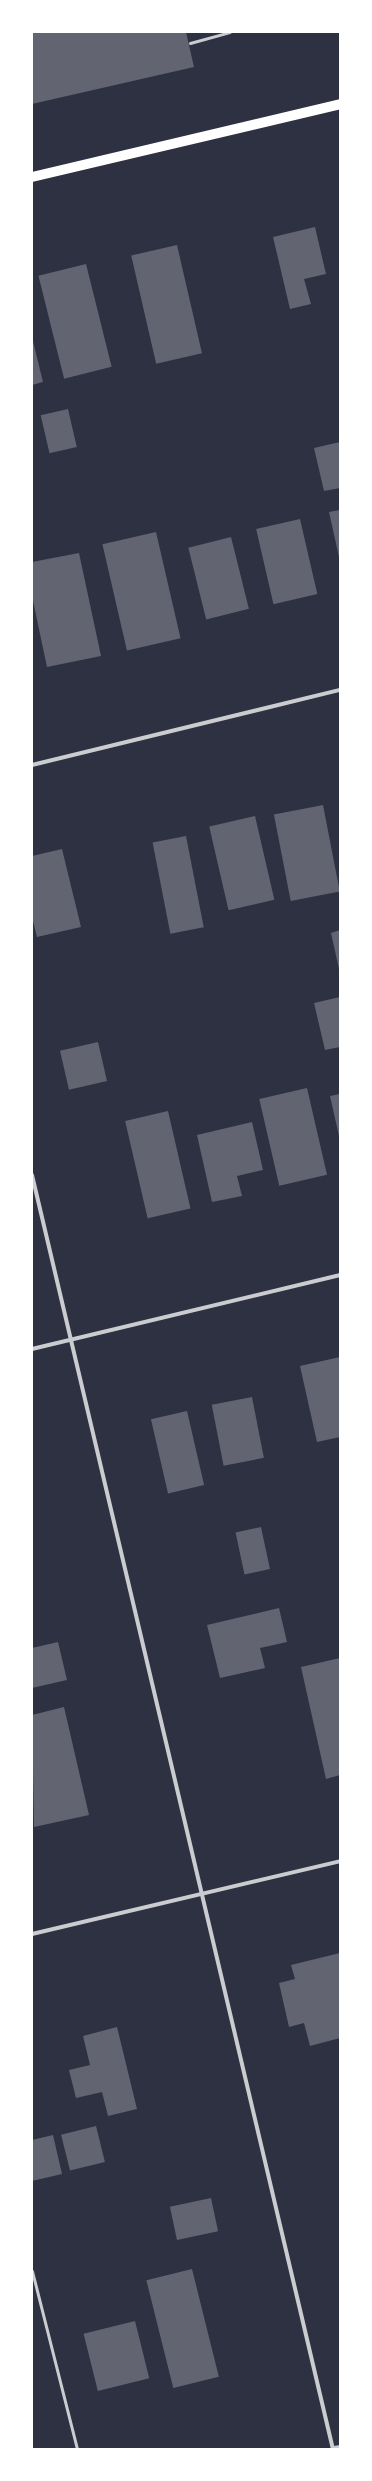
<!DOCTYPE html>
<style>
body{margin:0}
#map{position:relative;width:372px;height:2481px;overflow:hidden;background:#2d3142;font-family:"Archivo Narrow",sans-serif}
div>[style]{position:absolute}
.building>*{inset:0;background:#626471;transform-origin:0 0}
.service>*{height:3px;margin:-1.5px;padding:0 1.5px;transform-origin:1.5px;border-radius:1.5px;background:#caccd0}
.minor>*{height:4px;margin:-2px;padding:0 2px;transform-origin:2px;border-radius:2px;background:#caccd0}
.tertiary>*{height:7px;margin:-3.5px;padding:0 3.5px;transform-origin:3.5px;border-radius:3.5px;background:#caccd0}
.primary>*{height:10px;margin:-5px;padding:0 5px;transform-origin:5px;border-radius:5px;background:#fff}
span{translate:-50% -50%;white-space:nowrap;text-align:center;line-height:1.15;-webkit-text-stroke:3.5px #fff;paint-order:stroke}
.frame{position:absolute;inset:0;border:33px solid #fff;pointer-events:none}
</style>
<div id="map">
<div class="building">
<i style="clip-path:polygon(186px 32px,194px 67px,32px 104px,32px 33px)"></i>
<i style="clip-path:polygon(315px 227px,326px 274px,304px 279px,311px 304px,290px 309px,273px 237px)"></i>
<i style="left:177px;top:245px;width:111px;height:47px;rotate:77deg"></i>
<i style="left:86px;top:264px;width:106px;height:49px;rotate:76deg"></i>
<i style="clip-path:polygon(32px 337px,43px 382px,32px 385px)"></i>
<i style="left:68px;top:409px;width:39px;height:28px;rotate:77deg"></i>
<i style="clip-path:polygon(340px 442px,340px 488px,324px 491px,314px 448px)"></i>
<i style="clip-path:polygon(340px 510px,340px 557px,339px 557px,329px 512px)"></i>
<i style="left:300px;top:519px;width:77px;height:45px;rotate:77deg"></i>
<i style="left:156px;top:532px;width:109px;height:55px;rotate:77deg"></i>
<i style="left:231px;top:537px;width:74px;height:44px;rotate:76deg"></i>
<i style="clip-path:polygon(79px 553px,101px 656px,47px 667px,32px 596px,32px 562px)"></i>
<i style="left:323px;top:805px;width:88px;height:50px;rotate:79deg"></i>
<i style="left:255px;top:816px;width:86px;height:47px;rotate:77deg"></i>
<i style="left:186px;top:836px;width:93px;height:34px;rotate:79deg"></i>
<i style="clip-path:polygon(62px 849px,81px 927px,37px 937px,32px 917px,32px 856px)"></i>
<i style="clip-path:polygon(340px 930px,340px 969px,339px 969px,331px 933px)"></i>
<i style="clip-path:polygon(340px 997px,340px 1047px,325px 1050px,314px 1003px)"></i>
<i style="left:98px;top:1042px;width:40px;height:39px;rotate:77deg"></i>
<i style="left:307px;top:1088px;width:89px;height:49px;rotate:77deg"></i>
<i style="clip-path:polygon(340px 1094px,340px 1136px,339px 1136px,330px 1096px)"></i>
<i style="left:168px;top:1111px;width:100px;height:44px;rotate:77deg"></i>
<i style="clip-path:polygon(252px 1122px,263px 1170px,237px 1176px,242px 1196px,212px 1202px,197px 1135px)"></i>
<i style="clip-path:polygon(340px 1357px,340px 1437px,317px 1442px,300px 1366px)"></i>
<i style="left:252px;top:1397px;width:62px;height:41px;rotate:79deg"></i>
<i style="left:187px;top:1411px;width:76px;height:37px;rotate:77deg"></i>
<i style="left:261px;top:1527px;width:43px;height:26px;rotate:78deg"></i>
<i style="clip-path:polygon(279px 1608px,287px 1642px,260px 1648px,265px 1668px,220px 1678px,207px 1625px)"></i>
<i style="clip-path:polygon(58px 1642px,67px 1680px,32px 1688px,32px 1648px)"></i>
<i style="clip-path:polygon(340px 1658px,340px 1775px,326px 1779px,301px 1667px)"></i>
<i style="clip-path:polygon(64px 1707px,89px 1815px,34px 1827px,32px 1715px)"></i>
<i style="clip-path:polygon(340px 1953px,340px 2038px,310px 2046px,304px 2023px,289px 2027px,279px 1983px,295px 1979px,291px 1965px)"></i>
<i style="clip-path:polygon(117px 2027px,137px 2109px,108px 2116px,102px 2092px,76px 2098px,69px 2070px,90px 2065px,83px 2036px)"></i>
<i style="left:96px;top:2126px;width:37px;height:36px;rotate:76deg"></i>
<i style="clip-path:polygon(53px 2135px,62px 2174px,32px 2181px,32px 2140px)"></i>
<i style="left:211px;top:2198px;width:34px;height:42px;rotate:78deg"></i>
<i style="left:192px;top:2269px;width:111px;height:47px;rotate:76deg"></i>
<i style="left:135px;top:2321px;width:59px;height:53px;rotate:76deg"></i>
</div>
<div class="service">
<i style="left:190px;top:43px;width:41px;rotate:-15.4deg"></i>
<i style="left:32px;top:2271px;width:184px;rotate:75.8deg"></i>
</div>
<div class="minor">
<i style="left:32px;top:765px;width:317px;rotate:-13.7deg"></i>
<i style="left:32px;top:1175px;width:1309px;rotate:76.71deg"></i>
<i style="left:32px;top:1349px;width:317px;rotate:-13.5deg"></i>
<i style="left:32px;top:1934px;width:317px;rotate:-13.3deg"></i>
</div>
<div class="tertiary">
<i style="left:334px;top:2449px;width:6px;rotate:-9deg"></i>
</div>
<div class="primary">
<i style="left:32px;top:177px;width:317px;rotate:-13.3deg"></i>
</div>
<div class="frame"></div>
</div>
